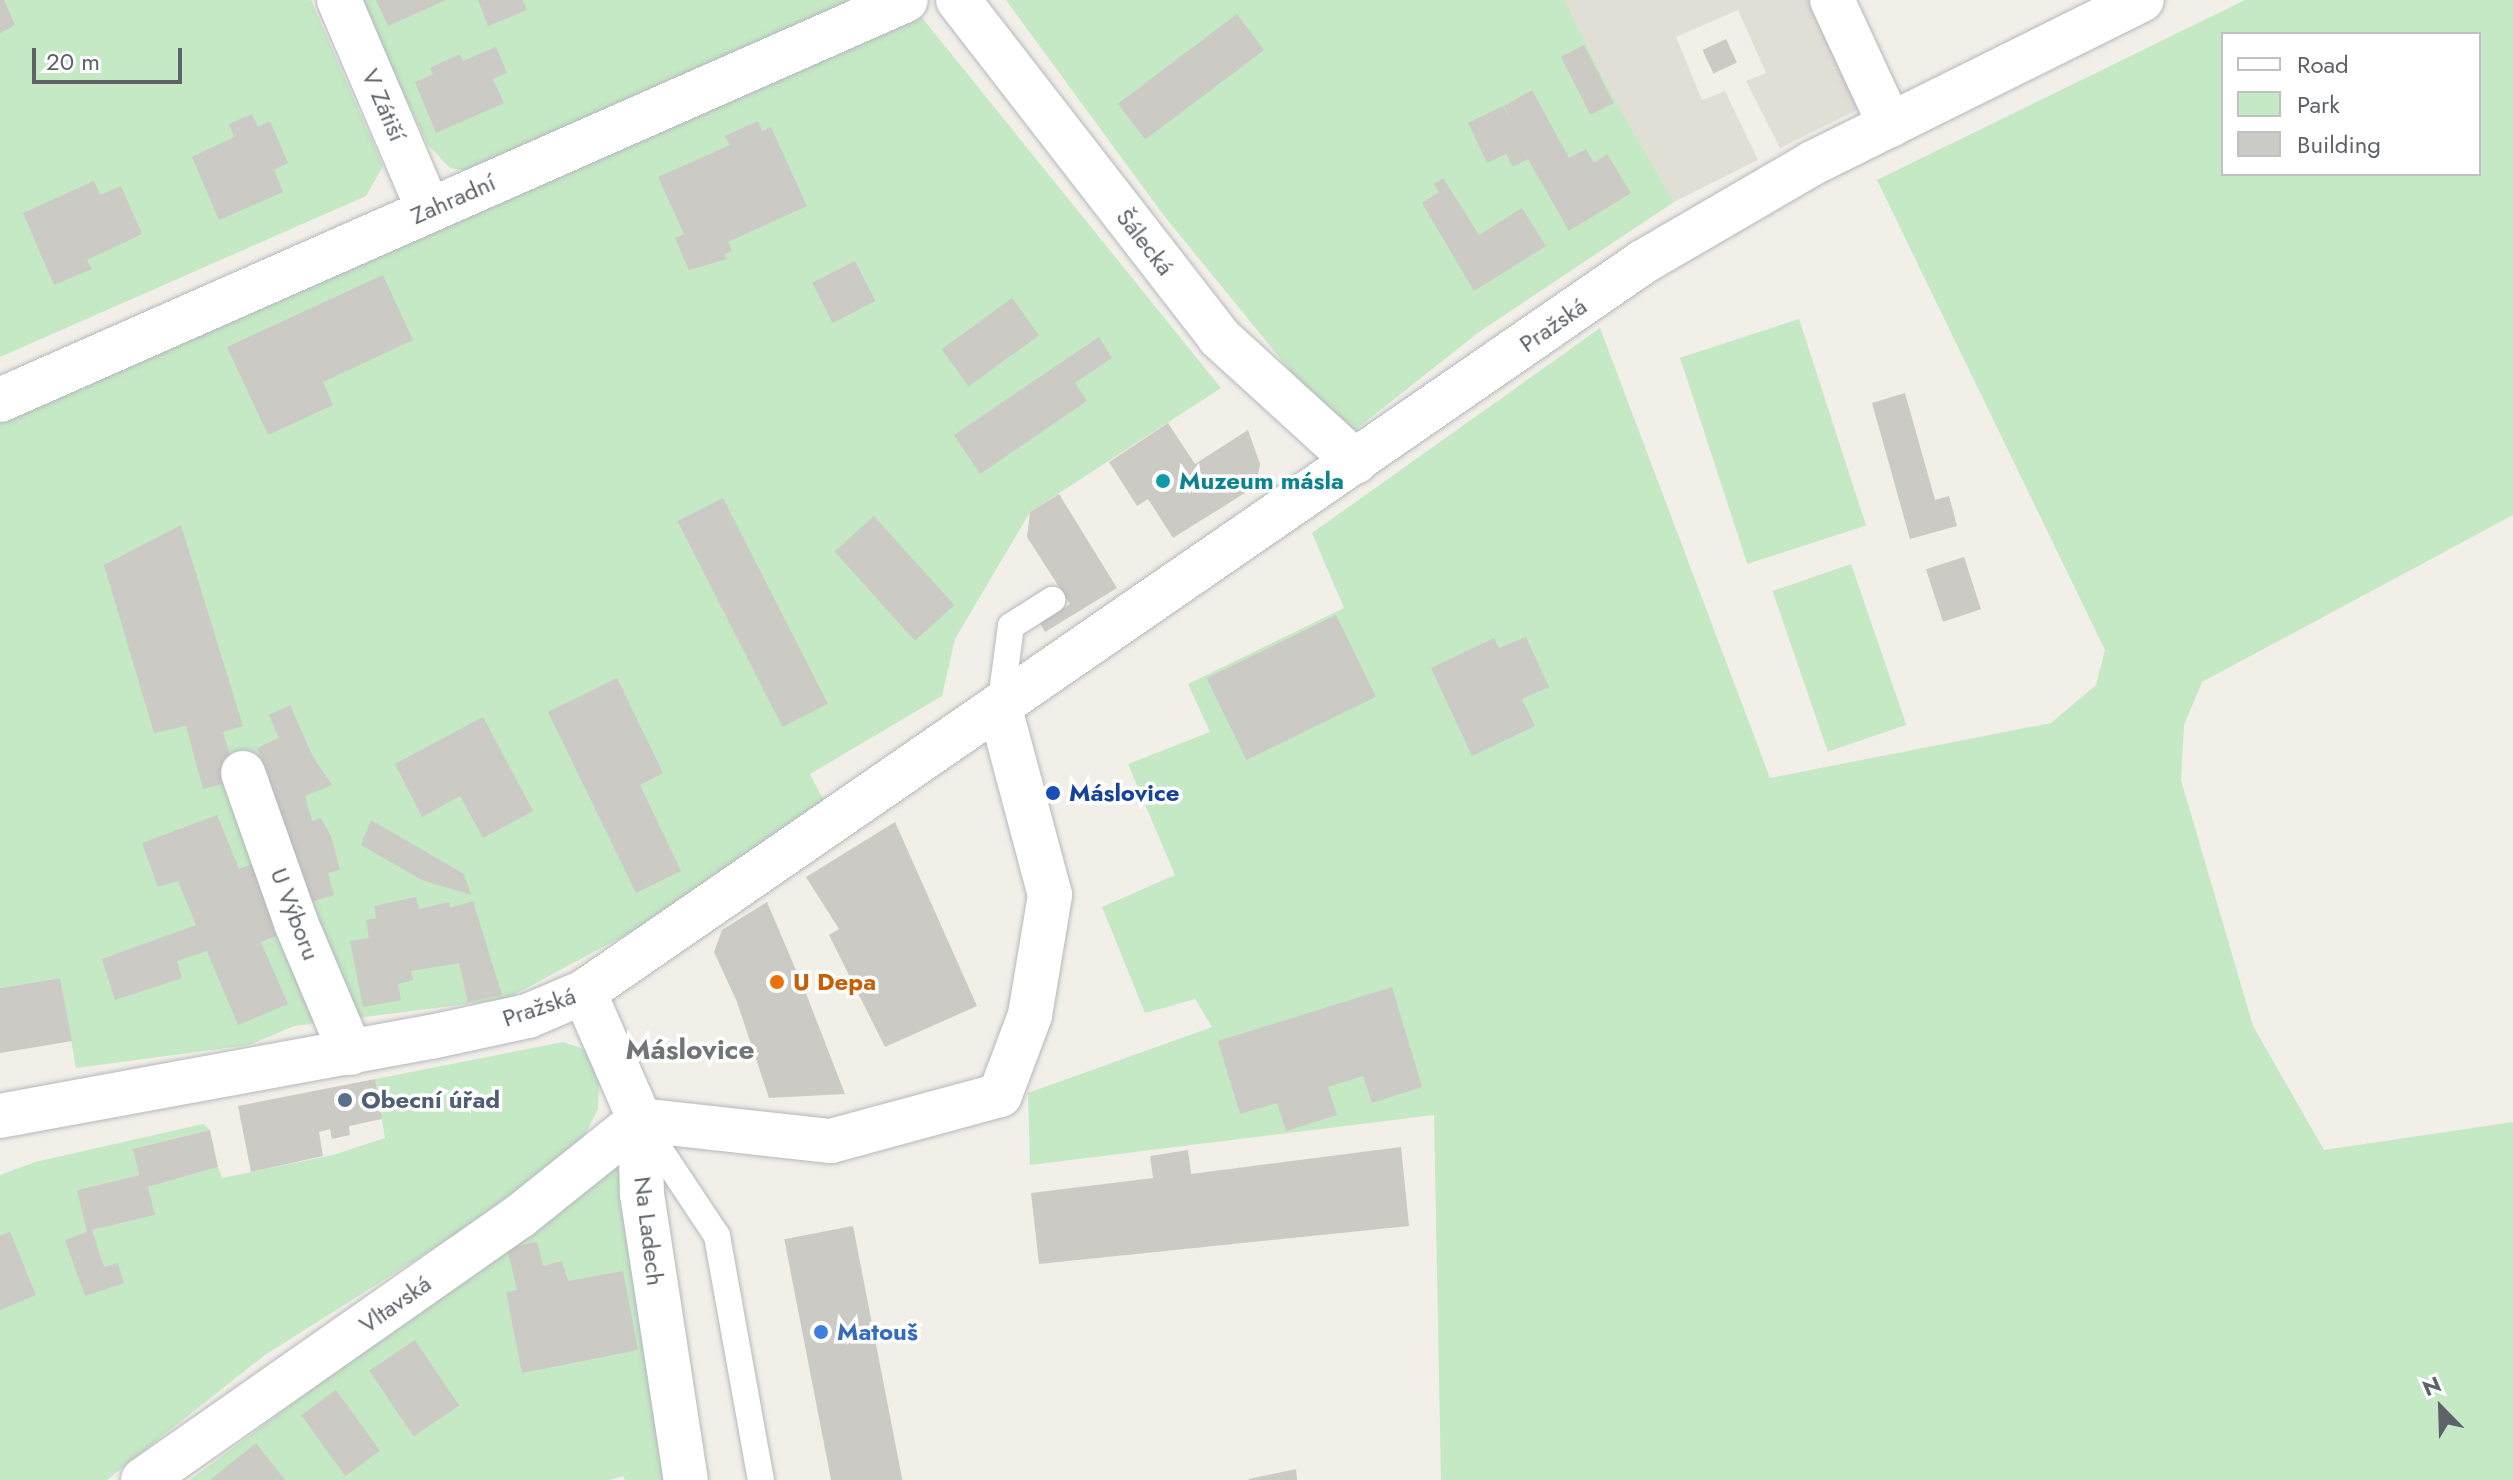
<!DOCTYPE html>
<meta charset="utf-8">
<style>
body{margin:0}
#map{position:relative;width:2513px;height:1480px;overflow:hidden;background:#f1efe8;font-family:Jost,sans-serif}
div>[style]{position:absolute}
.education>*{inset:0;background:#e1ded6}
.green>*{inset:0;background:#c5e8c5;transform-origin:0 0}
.building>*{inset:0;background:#cccac5;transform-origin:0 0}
.roads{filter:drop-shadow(0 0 2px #b5b8bc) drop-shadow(0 0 2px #b5b8bc)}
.service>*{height:26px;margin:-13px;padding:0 13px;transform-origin:13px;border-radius:13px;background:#fff}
.minor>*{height:44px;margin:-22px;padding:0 22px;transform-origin:22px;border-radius:22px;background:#fff}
.tertiary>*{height:44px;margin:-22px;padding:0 22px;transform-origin:22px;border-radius:22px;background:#fff}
.dots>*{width:22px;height:22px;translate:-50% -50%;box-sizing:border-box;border:4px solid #fff;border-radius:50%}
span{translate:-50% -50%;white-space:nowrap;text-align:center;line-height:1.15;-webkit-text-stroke:7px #fff;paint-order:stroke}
.street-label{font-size:24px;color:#5f6368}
.culture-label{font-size:24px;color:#0d838f;font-weight:700}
.left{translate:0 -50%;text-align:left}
.transit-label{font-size:24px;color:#164399;font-weight:700}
.food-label{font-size:24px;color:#c56008;font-weight:700}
.service-label{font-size:24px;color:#4e5e75;font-weight:700}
.shop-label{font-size:24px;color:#366cbe;font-weight:700}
.quarter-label{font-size:28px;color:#70757a;font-weight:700}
.legend{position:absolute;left:2221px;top:32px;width:260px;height:144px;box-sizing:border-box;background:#fff;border:2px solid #bfc1c3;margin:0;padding:10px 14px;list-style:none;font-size:24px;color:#5f6368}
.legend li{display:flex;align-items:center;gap:16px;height:40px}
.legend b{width:40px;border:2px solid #bfc1c3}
.north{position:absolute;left:2401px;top:1368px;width:80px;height:80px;-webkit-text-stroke:6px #fff;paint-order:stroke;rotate:337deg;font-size:22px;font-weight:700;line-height:32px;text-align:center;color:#5f6368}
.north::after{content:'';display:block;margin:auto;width:28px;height:36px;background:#5f6368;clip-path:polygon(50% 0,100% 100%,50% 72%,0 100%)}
.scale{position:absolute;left:32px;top:48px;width:150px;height:36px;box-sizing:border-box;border:4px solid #5f6368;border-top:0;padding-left:10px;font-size:24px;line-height:28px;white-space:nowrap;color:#5f6368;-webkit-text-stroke:6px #fff;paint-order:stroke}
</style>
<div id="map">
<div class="education">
<i style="clip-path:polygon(1565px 0,1812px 0,1861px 108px,1780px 148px,1746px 81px,1766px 73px,1738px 10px,1676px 37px,1702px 100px,1725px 91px,1758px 160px,1674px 202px,1605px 82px)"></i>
</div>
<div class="green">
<i style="clip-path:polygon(0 0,311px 0,383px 166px,366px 196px,0 357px)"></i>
<i style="clip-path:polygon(359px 0,857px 0,474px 172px,450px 168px,428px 145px)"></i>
<i style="clip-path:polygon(1006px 0,1565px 0,1605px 82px,1674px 202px,1479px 332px,1345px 438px,1165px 217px)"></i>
<i style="clip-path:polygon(evenodd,2245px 0,2513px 0,2513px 515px,2202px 682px,2184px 725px,2181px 780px,2253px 1026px,2324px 1150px,2513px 1122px,2513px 1480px,1441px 1480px,1434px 1115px,1030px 1165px,1028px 1093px,1212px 1027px,1195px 999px,1145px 1013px,1102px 907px,1175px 875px,1128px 764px,1210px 732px,1188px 684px,1344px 608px,1312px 533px,1600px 328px,1770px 778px,2051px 723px,2096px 685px,2105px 650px,1877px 180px,2245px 0,2223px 34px,2479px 34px,2479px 174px,2223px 174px,2223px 34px)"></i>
<i style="clip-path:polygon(919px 14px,1221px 388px,1030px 512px,955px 639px,942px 696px,810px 774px,824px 801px,642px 926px,506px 999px,294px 1026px,249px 1045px,76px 1068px,60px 978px,0 988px,0 421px)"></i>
<i style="left:1799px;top:319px;width:217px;height:125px;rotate:72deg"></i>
<i style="left:1851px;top:564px;width:170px;height:83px;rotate:71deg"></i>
<i style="clip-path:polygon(563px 1042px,589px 1051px,599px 1083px,598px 1109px,581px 1142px,464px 1229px,265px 1355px,107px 1480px,0 1480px,0 1175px,35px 1162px,203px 1124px,210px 1130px,134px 1149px,139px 1175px,77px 1190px,88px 1231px,154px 1215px,148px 1187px,218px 1167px,222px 1178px,333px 1155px,385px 1138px,375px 1079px)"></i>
<i style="clip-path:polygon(625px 1156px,637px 1227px,630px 1267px,647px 1342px,669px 1480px,625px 1480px,623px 1476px,610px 1480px,190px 1480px)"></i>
</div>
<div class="building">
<i style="clip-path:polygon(0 0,4px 0,15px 25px,0 33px)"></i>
<i style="clip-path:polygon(376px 0,446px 0,388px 26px)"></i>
<i style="clip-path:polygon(478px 0,523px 0,527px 10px,488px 26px)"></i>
<i style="left:1237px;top:14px;width:45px;height:149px;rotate:53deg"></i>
<i style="left:1726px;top:39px;width:26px;height:26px;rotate:65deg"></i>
<i style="left:1584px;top:45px;width:65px;height:26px;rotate:63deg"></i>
<i style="clip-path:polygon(496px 47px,507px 73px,493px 79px,504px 103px,436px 133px,415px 82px,433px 74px,430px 68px,460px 54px,463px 61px)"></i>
<i style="clip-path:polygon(1532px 90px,1569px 158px,1586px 149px,1594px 163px,1607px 154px,1631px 193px,1569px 231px,1528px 159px,1513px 167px,1506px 154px,1487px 163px,1468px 123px,1503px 106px,1514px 127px,1504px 106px)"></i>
<i style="clip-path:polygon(252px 114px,258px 127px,270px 121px,288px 163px,274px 170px,283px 192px,219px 220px,192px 157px,234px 137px,229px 124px)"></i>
<i style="clip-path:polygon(758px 121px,762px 131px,771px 127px,807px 206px,728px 242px,732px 251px,725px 254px,727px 259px,689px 270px,675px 238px,684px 234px,658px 177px,730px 145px,725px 136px)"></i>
<i style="clip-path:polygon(1443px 178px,1479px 235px,1522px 208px,1546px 246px,1474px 291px,1422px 203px,1439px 192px,1434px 184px)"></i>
<i style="clip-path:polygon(94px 181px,100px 195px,121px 186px,142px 234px,87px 260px,92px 269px,54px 285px,23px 213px)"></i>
<i style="left:855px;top:261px;width:45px;height:48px;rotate:63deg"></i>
<i style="clip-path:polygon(383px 275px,413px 340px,323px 382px,333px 405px,268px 435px,227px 347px)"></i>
<i style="left:1012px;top:298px;width:46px;height:87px;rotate:54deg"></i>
<i style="clip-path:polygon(1099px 337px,1112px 358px,1075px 383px,1087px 401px,980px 474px,954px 435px)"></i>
<i style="clip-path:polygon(1905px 393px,1935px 500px,1949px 496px,1957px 526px,1910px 539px,1872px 403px)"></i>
<i style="clip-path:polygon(1168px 423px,1195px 464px,1248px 430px,1260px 464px,1256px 486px,1173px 538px,1148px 499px,1137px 506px,1109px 462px)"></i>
<i style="clip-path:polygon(1059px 494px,1117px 588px,1045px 632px,1040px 623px,1070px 604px,1027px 537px,1030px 512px)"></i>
<i style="left:723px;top:498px;width:231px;height:51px;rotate:63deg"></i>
<i style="left:874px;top:516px;width:120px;height:53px;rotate:48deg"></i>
<i style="clip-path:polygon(181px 525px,243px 726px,223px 732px,237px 780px,203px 789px,186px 726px,154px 733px,104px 565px)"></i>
<i style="left:1964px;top:557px;width:55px;height:40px;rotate:72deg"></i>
<i style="left:1336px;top:615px;width:91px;height:144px;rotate:64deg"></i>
<i style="clip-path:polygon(1526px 637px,1549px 687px,1522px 699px,1535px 726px,1472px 756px,1431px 668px,1494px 638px,1499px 648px)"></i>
<i style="clip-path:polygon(617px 678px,663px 773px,640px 785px,681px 871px,636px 893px,548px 712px)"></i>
<i style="clip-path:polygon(290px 705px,313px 757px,332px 785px,305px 796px,312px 821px,321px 818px,331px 836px,340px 870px,328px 873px,334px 895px,297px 906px,269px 806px,269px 776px,257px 748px,279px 738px,269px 715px)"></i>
<i style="clip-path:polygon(483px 717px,533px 811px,483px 838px,460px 796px,422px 817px,395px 764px)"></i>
<i style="clip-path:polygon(217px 815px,239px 869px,260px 861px,288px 931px,261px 942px,288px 1004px,238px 1025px,207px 951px,177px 961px,182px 978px,115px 1000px,102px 959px,196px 925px,178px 881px,158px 887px,142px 843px)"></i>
<i style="clip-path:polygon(371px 820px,464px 874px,471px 895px,422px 880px,361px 845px)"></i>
<i style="clip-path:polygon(895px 822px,977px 1006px,885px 1047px,829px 935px,839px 929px,806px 877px)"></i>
<i style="clip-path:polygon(416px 897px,419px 909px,449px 902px,450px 908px,473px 901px,502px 995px,468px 1002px,459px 963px,411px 971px,413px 980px,398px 984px,401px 1000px,363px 1007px,350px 941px,369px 938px,366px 920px,376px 918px,374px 906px)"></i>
<i style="clip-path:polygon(767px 902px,807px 996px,845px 1094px,769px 1098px,737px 1002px,714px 952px,722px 930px)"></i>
<i style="clip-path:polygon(60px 978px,72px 1041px,0 1053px,0 988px)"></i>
<i style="clip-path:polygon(1392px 987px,1422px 1087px,1372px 1103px,1363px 1076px,1328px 1087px,1337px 1115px,1286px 1131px,1277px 1103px,1240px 1114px,1218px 1041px)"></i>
<i style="clip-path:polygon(375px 1079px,382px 1119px,349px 1126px,350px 1135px,332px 1139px,330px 1129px,319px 1132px,323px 1156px,251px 1172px,238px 1106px)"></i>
<i style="clip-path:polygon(210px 1130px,218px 1167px,148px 1187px,155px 1215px,92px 1230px,104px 1267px,118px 1263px,124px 1283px,85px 1296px,65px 1240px,87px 1232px,77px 1190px,139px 1175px,133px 1149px)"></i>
<i style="clip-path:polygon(1401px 1147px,1409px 1226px,1039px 1264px,1031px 1193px,1153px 1178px,1150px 1156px,1188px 1150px,1191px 1174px)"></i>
<i style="left:853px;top:1226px;width:259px;height:70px;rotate:79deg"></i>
<i style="clip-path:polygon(10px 1232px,36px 1295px,0 1310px,0 1236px)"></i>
<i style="clip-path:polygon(537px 1242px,543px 1266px,562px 1261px,568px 1281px,623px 1271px,638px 1350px,522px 1373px,506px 1292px,517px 1290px,507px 1248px)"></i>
<i style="left:415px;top:1340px;width:79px;height:55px;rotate:56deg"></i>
<i style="left:336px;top:1390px;width:75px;height:43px;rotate:54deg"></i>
<i style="clip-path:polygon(256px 1443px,285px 1480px,210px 1480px)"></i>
<i style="clip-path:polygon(1296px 1469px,1297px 1480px,1249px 1480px,1249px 1479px)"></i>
</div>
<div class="roads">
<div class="service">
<i style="left:1000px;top:708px;width:83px;rotate:-82.4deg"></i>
<i style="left:1011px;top:626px;width:49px;rotate:-32.4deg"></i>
<i style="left:644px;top:1126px;width:132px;rotate:56.4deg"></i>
<i style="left:717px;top:1236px;width:248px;rotate:79.8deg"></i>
</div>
<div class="minor">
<i style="left:339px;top:0;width:227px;rotate:66.9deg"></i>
<i style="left:958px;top:0;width:426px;rotate:52.2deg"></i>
<i style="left:1219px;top:337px;width:185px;rotate:42.4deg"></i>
<i style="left:1832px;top:0;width:138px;rotate:65.1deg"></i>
<i style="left:0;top:400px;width:990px;rotate:-23.82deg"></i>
<i style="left:243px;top:773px;width:159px;rotate:70.5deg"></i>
<i style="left:296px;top:923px;width:141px;rotate:67.1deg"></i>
<i style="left:584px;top:992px;width:140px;rotate:66.4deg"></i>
<i style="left:640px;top:1120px;width:74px;rotate:88.5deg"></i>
<i style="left:642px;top:1194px;width:289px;rotate:81.3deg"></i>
<i style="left:640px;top:1120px;width:192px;rotate:6.3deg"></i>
<i style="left:831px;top:1141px;width:175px;rotate:-15.2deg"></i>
<i style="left:1000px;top:1095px;width:85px;rotate:-69.4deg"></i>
<i style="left:1030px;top:1015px;width:122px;rotate:-80.5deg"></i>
<i style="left:1050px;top:895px;width:194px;rotate:-105deg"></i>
<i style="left:143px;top:1480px;width:460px;rotate:-35deg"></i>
<i style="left:520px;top:1216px;width:154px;rotate:-38.7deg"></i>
</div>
<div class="tertiary">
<i style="left:0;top:1116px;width:438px;rotate:-10.4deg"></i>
<i style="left:431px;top:1037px;width:99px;rotate:-12.2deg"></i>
<i style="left:528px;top:1016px;width:61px;rotate:-23.2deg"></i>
<i style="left:584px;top:992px;width:1286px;rotate:-34.58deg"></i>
<i style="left:1643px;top:262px;width:197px;rotate:-30.2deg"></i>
<i style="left:1813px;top:163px;width:367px;rotate:-26.4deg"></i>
</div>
</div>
<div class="dots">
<i style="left:1163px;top:481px;background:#0f9aa8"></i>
<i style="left:1053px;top:793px;background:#1a4fb4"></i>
<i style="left:777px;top:982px;background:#e8710a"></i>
<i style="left:345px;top:1100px;background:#5c6f8a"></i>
<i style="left:821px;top:1332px;background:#3f7fe0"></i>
</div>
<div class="street-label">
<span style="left:384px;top:105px;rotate:67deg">V Zátiší</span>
<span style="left:453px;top:199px;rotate:-24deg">Zahradní</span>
<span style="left:1145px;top:242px;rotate:52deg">Šálecká</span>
<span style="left:1553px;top:325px;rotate:-35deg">Pražská</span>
<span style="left:295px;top:914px;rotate:69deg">U Výboru</span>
<span style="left:539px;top:1007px;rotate:-19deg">Pražská</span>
<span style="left:649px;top:1231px;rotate:83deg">Na Ladech</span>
<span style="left:395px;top:1304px;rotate:-35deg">Vltavská</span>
</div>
<div class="culture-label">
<span class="left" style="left:1179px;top:481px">Muzeum másla</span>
</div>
<div class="transit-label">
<span class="left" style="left:1069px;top:793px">Máslovice</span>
</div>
<div class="food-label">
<span class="left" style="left:793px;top:982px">U Depa</span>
</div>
<div class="service-label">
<span class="left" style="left:361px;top:1100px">Obecní úřad</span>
</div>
<div class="shop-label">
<span class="left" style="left:837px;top:1332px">Matouš</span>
</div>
<div class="quarter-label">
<span style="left:690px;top:1050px">Máslovice</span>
</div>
<ul class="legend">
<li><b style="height:10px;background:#fff"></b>Road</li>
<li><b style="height:22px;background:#c5e8c5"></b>Park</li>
<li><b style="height:22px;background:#cccac5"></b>Building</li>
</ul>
<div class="north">N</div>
<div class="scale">20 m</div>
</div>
